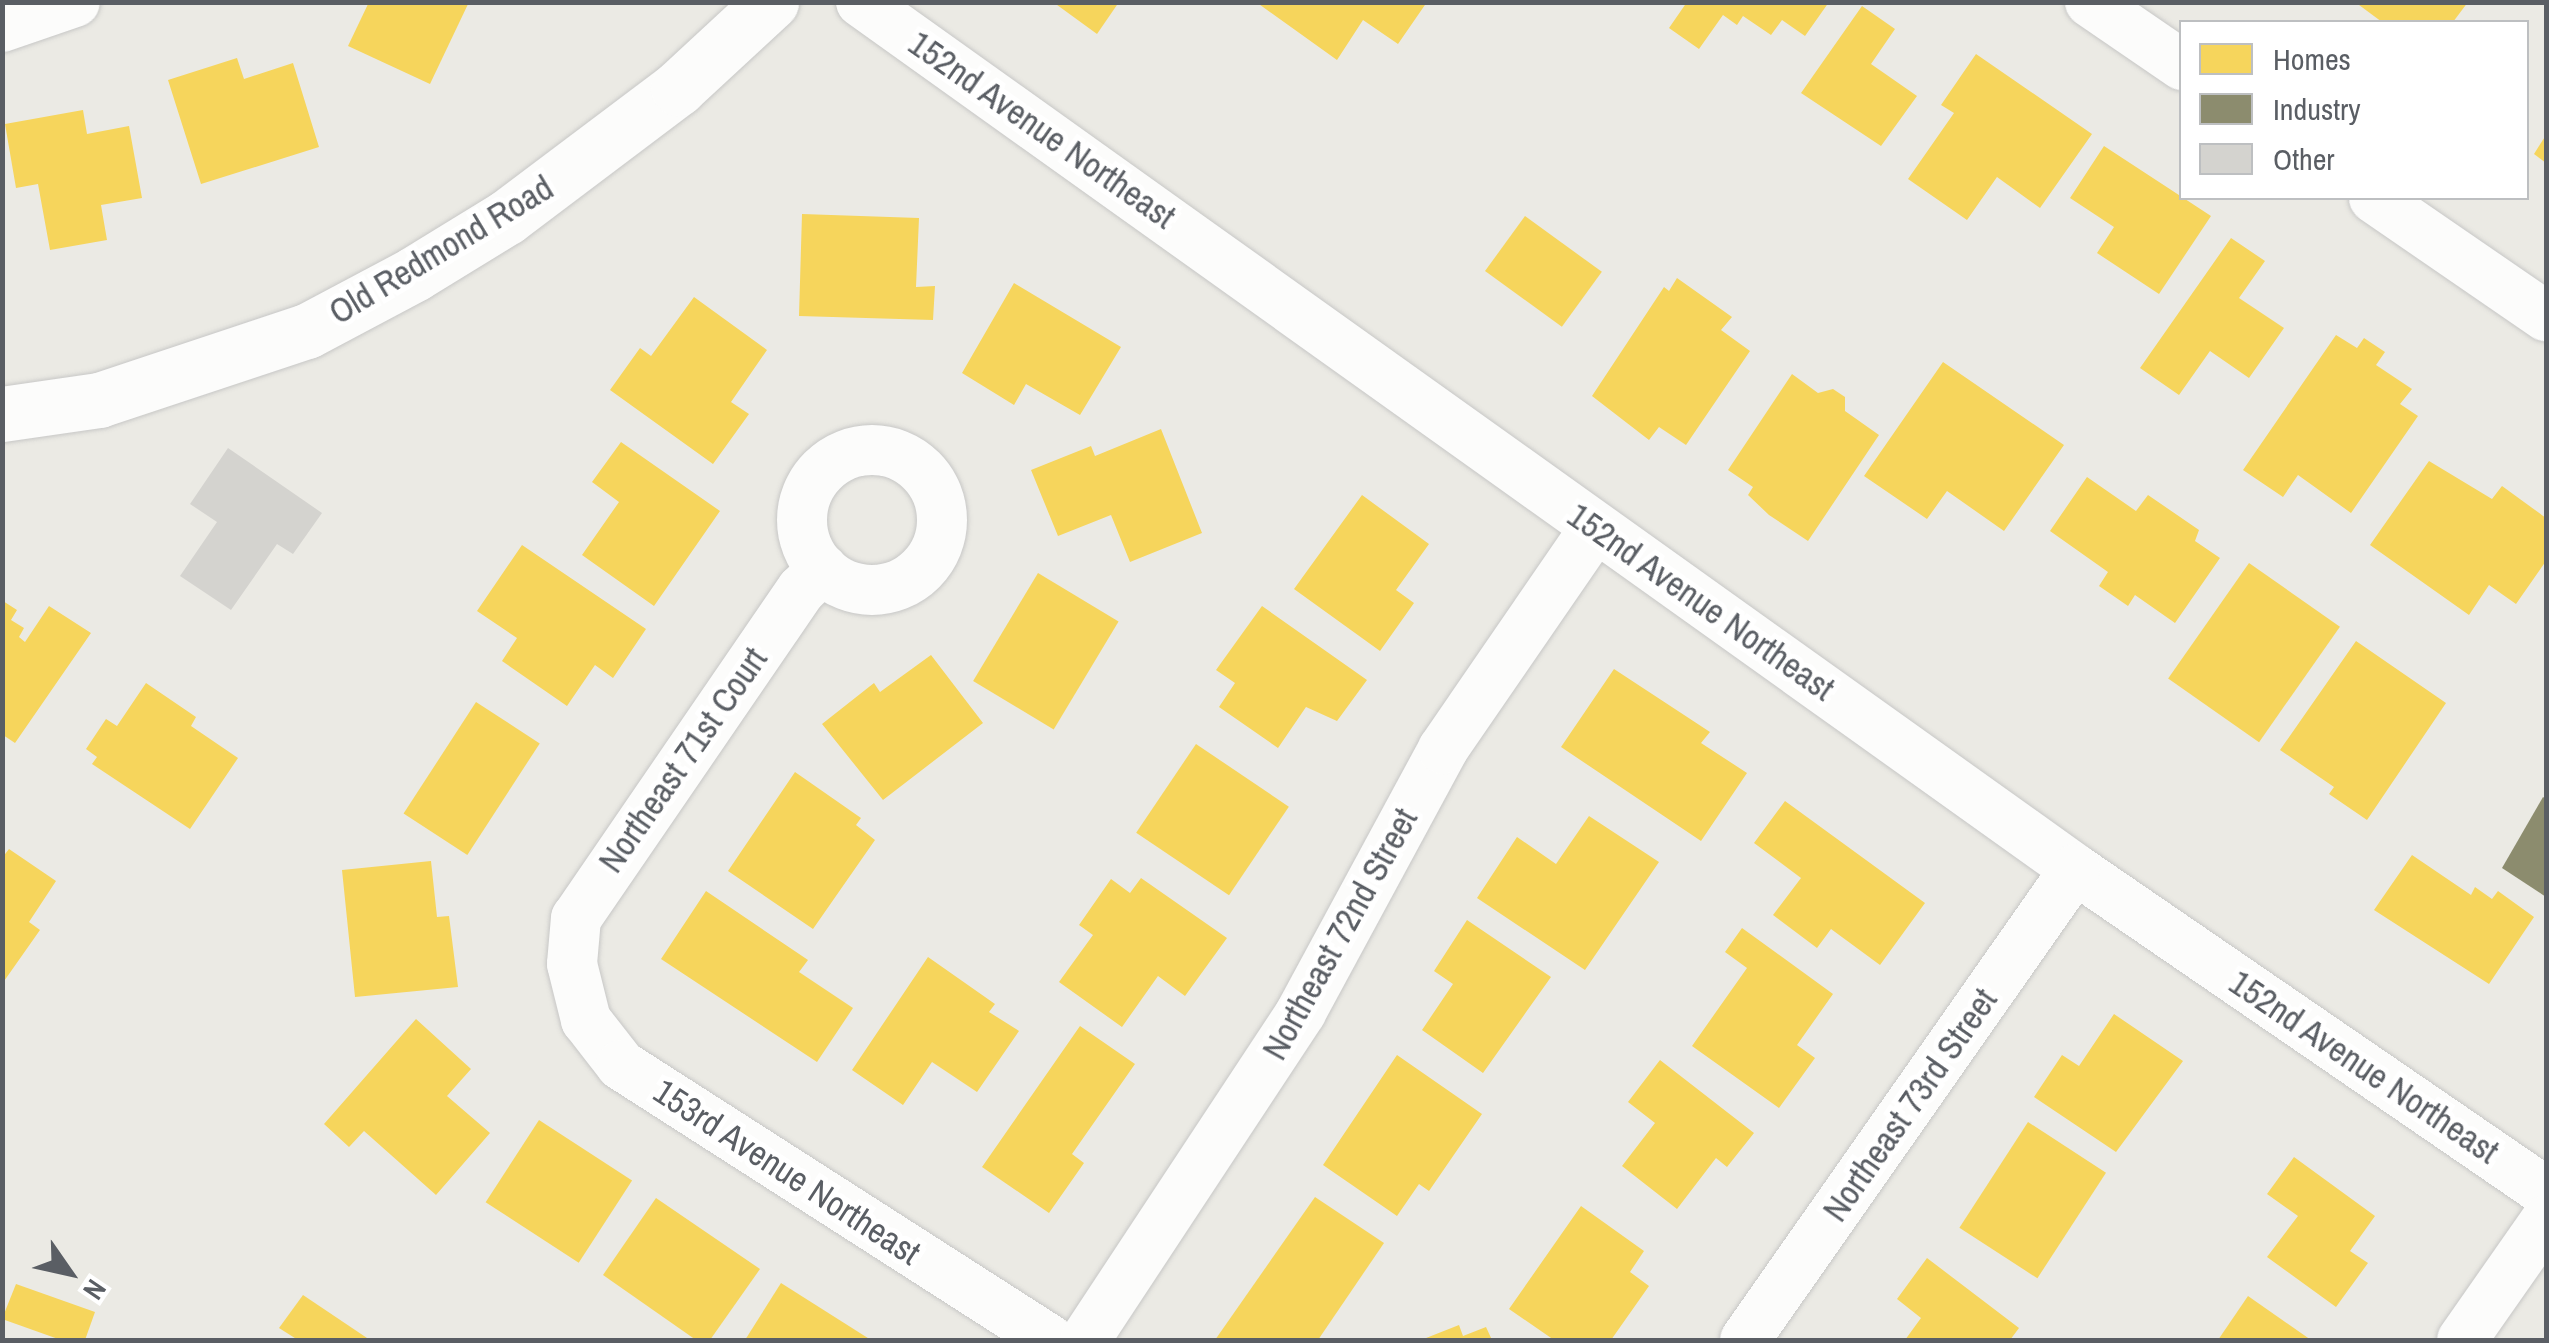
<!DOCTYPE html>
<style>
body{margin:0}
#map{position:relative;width:2549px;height:1343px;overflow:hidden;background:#ebeae4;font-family:"Archivo Narrow",sans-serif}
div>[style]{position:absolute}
.homes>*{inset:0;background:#f6d55c;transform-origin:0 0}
.industry>*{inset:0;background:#8c8c6e}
.building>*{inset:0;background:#d4d3cf}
.roads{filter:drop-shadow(0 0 2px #c7c7c6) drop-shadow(0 0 2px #c7c7c6)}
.minor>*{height:50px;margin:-25px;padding:0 25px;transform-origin:25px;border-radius:25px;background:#fcfcfb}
.minor>.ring{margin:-25px;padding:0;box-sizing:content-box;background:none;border:50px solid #fcfcfb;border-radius:50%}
.secondary>*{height:55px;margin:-27.5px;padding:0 27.5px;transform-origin:27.5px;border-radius:27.5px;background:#fcfcfb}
span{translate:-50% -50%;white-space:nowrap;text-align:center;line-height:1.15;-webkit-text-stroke:10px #fff;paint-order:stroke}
.street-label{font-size:35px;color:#5a5e64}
.frame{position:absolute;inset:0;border:5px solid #5a5e64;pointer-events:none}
.legend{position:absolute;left:2179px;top:20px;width:350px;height:180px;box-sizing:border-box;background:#fff;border:2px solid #bdbfc1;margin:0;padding:12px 18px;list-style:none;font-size:30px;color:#5a5e64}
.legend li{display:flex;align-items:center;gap:20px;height:50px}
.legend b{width:50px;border:2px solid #bdbfc1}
.north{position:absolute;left:20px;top:1223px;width:100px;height:100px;-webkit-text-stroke:8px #fff;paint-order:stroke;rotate:124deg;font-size:28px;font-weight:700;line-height:40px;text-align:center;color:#5a5e64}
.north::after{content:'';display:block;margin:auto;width:35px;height:45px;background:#5a5e64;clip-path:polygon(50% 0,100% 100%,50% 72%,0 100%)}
</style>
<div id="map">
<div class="homes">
<i style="clip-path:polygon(369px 2px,469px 2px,430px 84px,348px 46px)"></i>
<i style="clip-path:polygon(1053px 2px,1119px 2px,1097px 34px)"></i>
<i style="clip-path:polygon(1256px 2px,1427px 2px,1398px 44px,1363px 20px,1337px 60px)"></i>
<i style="clip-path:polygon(1687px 2px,1829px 2px,1805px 36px,1782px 20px,1771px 35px,1743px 16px,1737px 25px,1723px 15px,1699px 49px,1669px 28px)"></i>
<i style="clip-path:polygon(2355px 2px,2468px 2px,2453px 22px,2382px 22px)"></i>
<i style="clip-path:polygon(1862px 6px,1895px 29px,1871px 64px,1917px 96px,1881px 146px,1801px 93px)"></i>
<i style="clip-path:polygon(1976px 54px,2092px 134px,2040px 208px,1997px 177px,1967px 220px,1908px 179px,1954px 113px,1941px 105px)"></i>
<i style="clip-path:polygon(237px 58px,244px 79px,293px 63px,319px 147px,201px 184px,168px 80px)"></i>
<i style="clip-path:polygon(83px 110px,87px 134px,129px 126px,142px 198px,101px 205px,107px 240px,50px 250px,38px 184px,16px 188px,5px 124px)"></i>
<i style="clip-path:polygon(2546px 135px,2546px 163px,2534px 154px)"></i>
<i style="clip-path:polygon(2104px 146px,2211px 216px,2159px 294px,2097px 253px,2114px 227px,2070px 198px)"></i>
<i style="clip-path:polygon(802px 214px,919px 218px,916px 287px,935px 286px,933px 320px,799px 316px)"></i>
<i style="left:1525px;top:216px;width:95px;height:68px;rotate:36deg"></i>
<i style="clip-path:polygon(2231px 238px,2265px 261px,2239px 298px,2284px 328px,2249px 378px,2210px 351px,2179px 395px,2140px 368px)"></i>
<i style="clip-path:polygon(1677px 278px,1732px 317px,1721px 330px,1750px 351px,1686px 445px,1659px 427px,1649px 440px,1592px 396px,1664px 287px,1669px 291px)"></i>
<i style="clip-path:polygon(1014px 283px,1121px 347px,1080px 415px,1026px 384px,1014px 405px,962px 373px)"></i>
<i style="clip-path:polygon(694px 297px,767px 350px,731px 402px,749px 414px,713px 464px,610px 390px,640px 348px,651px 356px)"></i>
<i style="clip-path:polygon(2336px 335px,2357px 348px,2364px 338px,2385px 352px,2376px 365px,2412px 389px,2400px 404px,2418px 416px,2351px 513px,2298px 475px,2283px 497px,2243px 470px)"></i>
<i style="clip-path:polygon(1943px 362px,2064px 445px,2004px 531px,1947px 491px,1927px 519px,1864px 476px)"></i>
<i style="clip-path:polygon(1792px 374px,1818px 393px,1833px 389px,1845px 397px,1845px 411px,1879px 435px,1808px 541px,1769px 515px,1748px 495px,1753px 487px,1728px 470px)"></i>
<i style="clip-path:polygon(1161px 429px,1202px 533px,1130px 562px,1111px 515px,1058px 536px,1031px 470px,1091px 446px,1095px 456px)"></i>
<i style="clip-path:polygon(621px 442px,720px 511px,654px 606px,582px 555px,619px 502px,592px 482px)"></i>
<i style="clip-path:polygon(2429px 461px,2492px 499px,2502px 486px,2546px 518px,2546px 561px,2516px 604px,2489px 585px,2469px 615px,2370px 545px)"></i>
<i style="clip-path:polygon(2087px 477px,2136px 511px,2148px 495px,2199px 530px,2195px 541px,2220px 558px,2175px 623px,2135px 595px,2128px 606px,2099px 586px,2108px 572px,2050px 531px)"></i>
<i style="clip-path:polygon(1362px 495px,1429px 544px,1396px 590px,1414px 603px,1380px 651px,1294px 589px)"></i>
<i style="clip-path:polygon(522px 545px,646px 629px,613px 678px,595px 665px,567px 706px,502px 661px,517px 638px,477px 611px)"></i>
<i style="left:2249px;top:563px;width:111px;height:141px;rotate:35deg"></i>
<i style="left:1038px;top:573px;width:94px;height:126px;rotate:31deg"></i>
<i style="clip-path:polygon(3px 601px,17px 610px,11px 620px,24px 628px,19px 637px,25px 642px,49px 606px,91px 633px,15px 743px,3px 735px)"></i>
<i style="clip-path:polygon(1262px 606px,1367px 680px,1337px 721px,1306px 707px,1278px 748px,1219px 707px,1235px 683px,1216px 670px)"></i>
<i style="clip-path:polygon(2356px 641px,2446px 703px,2367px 820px,2329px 794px,2334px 787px,2280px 750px)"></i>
<i style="clip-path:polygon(931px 655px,983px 723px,883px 800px,822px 724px,874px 683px,880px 692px)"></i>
<i style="clip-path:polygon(1614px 669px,1710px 732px,1701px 743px,1747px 773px,1701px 841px,1561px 747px)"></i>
<i style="clip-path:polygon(146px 683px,196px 717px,191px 726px,238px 758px,190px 829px,92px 764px,97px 757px,86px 749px,106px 719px,117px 726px)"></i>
<i style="left:476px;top:702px;width:76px;height:133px;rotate:33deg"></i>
<i style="left:1196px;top:744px;width:112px;height:107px;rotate:34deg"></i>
<i style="clip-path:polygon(795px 772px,861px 818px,856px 825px,875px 840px,813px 929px,728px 871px)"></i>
<i style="clip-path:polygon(1785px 801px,1925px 903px,1880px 965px,1831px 929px,1817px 948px,1773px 915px,1801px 878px,1754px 843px)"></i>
<i style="clip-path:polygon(1589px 816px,1659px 862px,1585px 970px,1477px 898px,1517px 837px,1556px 864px)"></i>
<i style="clip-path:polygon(9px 849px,56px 881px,29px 922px,40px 930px,2px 984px,2px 858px)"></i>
<i style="clip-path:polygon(2412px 855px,2471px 895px,2475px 887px,2492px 899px,2498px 891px,2534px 917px,2489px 984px,2374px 910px)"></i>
<i style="clip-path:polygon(431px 861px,437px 917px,449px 916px,458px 987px,355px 997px,342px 870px)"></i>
<i style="clip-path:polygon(1141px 878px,1227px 938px,1185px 996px,1158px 976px,1122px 1027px,1059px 982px,1093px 935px,1079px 925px,1111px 879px,1130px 893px)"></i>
<i style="clip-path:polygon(706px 891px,808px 960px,799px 972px,853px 1008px,817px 1062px,661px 959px)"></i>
<i style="clip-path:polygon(1467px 920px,1551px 977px,1483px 1073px,1422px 1030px,1453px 984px,1434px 971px)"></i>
<i style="clip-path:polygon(1742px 928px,1833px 994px,1797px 1045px,1815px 1058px,1779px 1108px,1692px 1046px,1747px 968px,1725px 952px)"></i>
<i style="clip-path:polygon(928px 957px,995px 1004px,989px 1012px,1019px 1031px,977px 1092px,932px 1062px,903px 1105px,852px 1070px)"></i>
<i style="clip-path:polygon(2114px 1014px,2183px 1061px,2116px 1152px,2034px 1097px,2062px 1055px,2079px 1066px)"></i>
<i style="clip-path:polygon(416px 1019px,471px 1069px,447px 1096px,490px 1133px,436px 1195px,364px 1131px,349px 1147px,324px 1124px)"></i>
<i style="clip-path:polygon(1080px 1026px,1135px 1064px,1072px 1154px,1084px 1163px,1049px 1213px,982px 1167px)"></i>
<i style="clip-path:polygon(1397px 1055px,1482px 1114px,1429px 1191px,1419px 1184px,1397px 1216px,1323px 1165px)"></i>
<i style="clip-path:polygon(1660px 1060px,1754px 1133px,1727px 1167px,1716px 1158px,1677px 1209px,1622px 1166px,1655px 1123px,1628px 1102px)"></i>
<i style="left:539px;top:1120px;width:111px;height:98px;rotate:33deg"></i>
<i style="left:2028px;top:1122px;width:93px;height:126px;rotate:33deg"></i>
<i style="clip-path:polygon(2294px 1157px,2375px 1216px,2350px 1251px,2368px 1263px,2336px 1307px,2267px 1257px,2298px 1216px,2267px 1194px)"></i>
<i style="clip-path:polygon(1315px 1197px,1384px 1243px,1318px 1340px,1215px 1340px)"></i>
<i style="clip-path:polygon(656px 1198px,760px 1269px,710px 1340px,696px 1340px,603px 1275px)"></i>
<i style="clip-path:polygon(1581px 1206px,1644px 1251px,1630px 1272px,1649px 1286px,1611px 1340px,1554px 1340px,1509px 1309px)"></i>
<i style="clip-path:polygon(1927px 1258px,2019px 1328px,2010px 1340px,1905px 1340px,1921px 1318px,1897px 1299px)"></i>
<i style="clip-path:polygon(781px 1283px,871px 1340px,745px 1340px)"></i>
<i style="clip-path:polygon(16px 1284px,95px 1312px,85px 1340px,61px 1340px,2px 1319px)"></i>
<i style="clip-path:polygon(303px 1295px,370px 1340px,298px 1340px,279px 1328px)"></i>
<i style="clip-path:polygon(2248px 1296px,2311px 1340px,2218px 1340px)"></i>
<i style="clip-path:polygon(1459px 1325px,1463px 1336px,1486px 1327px,1492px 1340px,1421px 1340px)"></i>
</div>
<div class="industry">
<i style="clip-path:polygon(2543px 797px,2546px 799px,2546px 897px,2502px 868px)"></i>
</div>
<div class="building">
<i style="clip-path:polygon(228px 448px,322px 513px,293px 554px,277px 544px,231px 610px,180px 576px,217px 522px,190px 504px)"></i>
</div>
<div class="roads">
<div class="minor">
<i style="left:861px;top:2px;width:1492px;rotate:35.53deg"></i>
<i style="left:2075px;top:869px;width:571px;rotate:34.44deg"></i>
<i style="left:2090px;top:2px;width:112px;rotate:34.4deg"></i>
<i style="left:2px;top:27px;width:77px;rotate:-18.9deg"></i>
<i style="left:2374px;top:198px;width:209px;rotate:34.5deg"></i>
<i class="ring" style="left:802px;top:450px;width:90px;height:90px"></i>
<i style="left:823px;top:569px;width:30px;rotate:136deg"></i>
<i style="left:801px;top:590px;width:398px;rotate:124.4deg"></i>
<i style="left:576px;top:918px;width:46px;rotate:95deg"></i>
<i style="left:572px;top:964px;width:58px;rotate:76deg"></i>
<i style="left:586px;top:1020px;width:57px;rotate:52.1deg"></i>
<i style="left:621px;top:1065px;width:510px;rotate:32.66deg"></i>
<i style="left:1085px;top:1340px;width:393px;rotate:-56.6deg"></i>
<i style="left:1301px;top:1012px;width:299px;rotate:-61.6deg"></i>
<i style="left:1443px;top:749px;width:268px;rotate:-55.5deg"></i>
<i style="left:1745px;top:1340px;width:575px;rotate:-54.98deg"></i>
<i style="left:2462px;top:1340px;width:146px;rotate:-55deg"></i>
</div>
<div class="secondary">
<i style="left:2px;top:414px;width:98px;rotate:-8.2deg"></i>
<i style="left:99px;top:400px;width:219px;rotate:-18.4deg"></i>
<i style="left:307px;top:331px;width:121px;rotate:-28deg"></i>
<i style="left:414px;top:274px;width:109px;rotate:-31.5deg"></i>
<i style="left:507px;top:217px;width:214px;rotate:-37deg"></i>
<i style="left:678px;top:88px;width:127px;rotate:-42.8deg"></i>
</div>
</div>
<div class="street-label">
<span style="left:1042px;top:130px;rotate:35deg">152nd Avenue Northeast</span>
<span style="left:441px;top:250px;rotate:-31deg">Old Redmond Road</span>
<span style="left:1701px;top:602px;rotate:35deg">152nd Avenue Northeast</span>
<span style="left:683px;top:760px;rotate:-55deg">Northeast 71st Court</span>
<span style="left:1340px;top:934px;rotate:-61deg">Northeast 72nd Street</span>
<span style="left:2364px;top:1067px;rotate:34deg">152nd Avenue Northeast</span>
<span style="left:1910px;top:1105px;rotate:-55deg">Northeast 73rd Street</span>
<span style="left:787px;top:1172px;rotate:33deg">153rd Avenue Northeast</span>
</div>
<div class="frame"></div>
<ul class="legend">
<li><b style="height:28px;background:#f6d55c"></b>Homes</li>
<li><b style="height:28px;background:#8c8c6e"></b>Industry</li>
<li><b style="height:28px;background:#d4d3cf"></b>Other</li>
</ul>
<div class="north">N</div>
</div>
